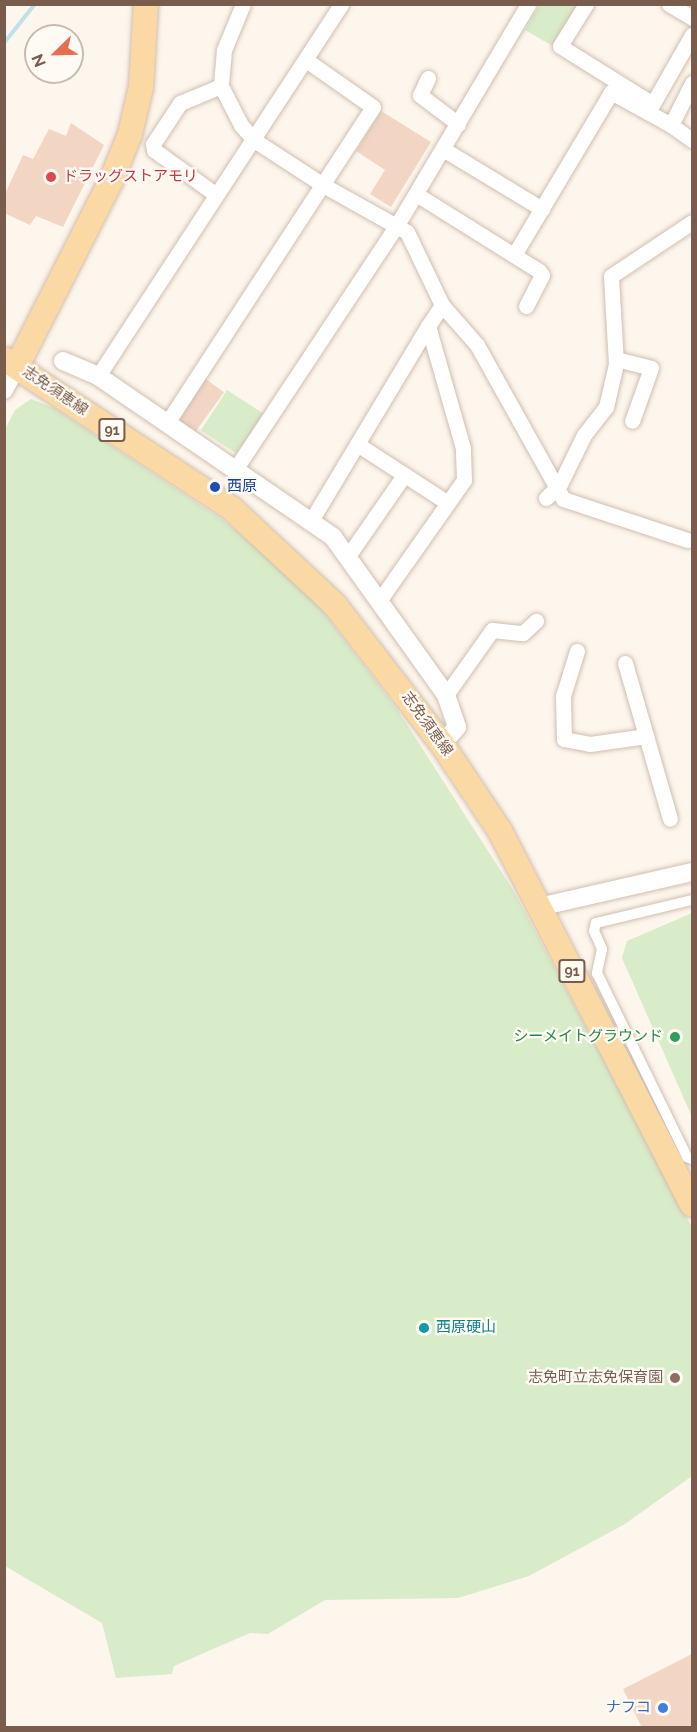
<!DOCTYPE html>
<meta charset="utf-8">
<style>
body{margin:0}
#map{position:relative;width:697px;height:1732px;overflow:hidden;background:#fdf6ec;font-family:Raleway,"Noto Sans JP",sans-serif}
div>[style]{position:absolute}
.green>*{inset:0;background:#d8ecc9;transform-origin:0 0}
.stream>*{height:4px;margin:-2px;padding:0 2px;transform-origin:2px;border-radius:2px;background:#bfe3e8}
.building>*{inset:0;background:#f3d5c3;transform-origin:0 0}
.roads{filter:drop-shadow(0 0 2px #d1beb0) drop-shadow(0 0 2px #d1beb0)}
.pedestrian>*{height:10px;margin:-5px;padding:0 5px;transform-origin:5px;border-radius:5px;background:#fff}
.minor>*{height:15px;margin:-7.5px;padding:0 7.5px;transform-origin:7.5px;border-radius:7.5px;background:#fff}
.tertiary>*{height:18px;margin:-9px;padding:0 9px;transform-origin:9px;border-radius:9px;background:#fff}
.primary>*{height:24px;margin:-12px;padding:0 12px;transform-origin:12px;border-radius:12px;background:#fbd9a5}
.dots>*{width:16px;height:16px;translate:-50% -50%;box-sizing:border-box;border:3px solid #fffaf3;border-radius:50%}
span{translate:-50% -50%;white-space:nowrap;text-align:center;line-height:1.15;-webkit-text-stroke:4.5px #fffaf3;paint-order:stroke}
.shield-label span{padding:2px 4px;background:#fffaf3;border:2px solid;border-radius:4px;-webkit-text-stroke-width:0}
.shield-label{font-size:14px;color:#7a5c4d;font-weight:700}
.health-label{font-size:15px;color:#be3a42}
.left{translate:0 -50%;text-align:left}
.street-label{font-size:15px;color:#7a5c4d}
.transit-label{font-size:15px;color:#164399}
.leisure-label{font-size:15px;color:#27864d}
.right{translate:-100% -50%;text-align:right}
.culture-label{font-size:15px;color:#0d838f}
.education-label{font-size:15px;color:#785e54}
.shop-label{font-size:15px;color:#366cbe}
.frame{position:absolute;inset:0;border:6px solid #7a5c4d;pointer-events:none}
.north{position:absolute;left:24px;top:24px;width:60px;height:60px;box-sizing:border-box;background:#fffaf3;border:2px solid #cabbb1;border-radius:50%;rotate:247deg;font-size:16px;font-weight:700;line-height:24px;text-align:center;color:#7a5c4d}
.north::after{content:'';display:block;margin:auto;width:21px;height:27px;background:#e76f51;clip-path:polygon(50% 0,100% 100%,50% 72%,0 100%)}
</style>
<div id="map">
<div class="green">
<i style="clip-path:polygon(539px 5px,581px 5px,556px 48px,525px 30px)"></i>
<i style="left:227px;top:390px;width:48px;height:48px;rotate:33deg"></i>
<i style="clip-path:polygon(31px 399px,54px 408px,223px 520px,309px 593px,397px 709px,515px 893px,692px 1227px,692px 1476px,625px 1524px,529px 1576px,458px 1598px,325px 1600px,268px 1634px,250px 1633px,174px 1666px,172px 1674px,116px 1678px,102px 1623px,5px 1566px,4px 431px,15px 410px)"></i>
<i style="clip-path:polygon(692px 913px,692px 1117px,622px 958px,627px 941px)"></i>
</div>
<div class="stream">
<i style="left:4px;top:43px;width:50px;rotate:-51.5deg"></i>
</div>
<div class="building">
<i style="clip-path:polygon(381px 111px,431px 142px,391px 207px,370px 194px,385px 170px,356px 151px)"></i>
<i style="clip-path:polygon(71px 123px,104px 145px,63px 227px,36px 216px,30px 225px,4px 213px,4px 196px,23px 155px,33px 159px,49px 129px,66px 136px)"></i>
<i style="left:203px;top:377px;width:26px;height:49px;rotate:36deg"></i>
<i style="clip-path:polygon(692px 1654px,692px 1728px,642px 1728px,623px 1689px)"></i>
</div>
<div class="roads">
<div class="pedestrian">
<i style="left:692px;top:900px;width:99px;rotate:166.5deg"></i>
<i style="left:596px;top:923px;width:8px;rotate:104deg"></i>
<i style="left:594px;top:931px;width:20px;rotate:66deg"></i>
<i style="left:602px;top:949px;width:25px;rotate:102deg"></i>
<i style="left:597px;top:973px;width:205px;rotate:63.9deg"></i>
<i style="left:687px;top:1157px;width:5px;rotate:22deg"></i>
</div>
<div class="minor">
<i style="left:243px;top:4px;width:50px;rotate:112.4deg"></i>
<i style="left:224px;top:50px;width:36px;rotate:95deg"></i>
<i style="left:221px;top:86px;width:44px;rotate:62.9deg"></i>
<i style="left:241px;top:125px;width:20px;rotate:49deg"></i>
<i style="left:254px;top:140px;width:82px;rotate:33.1deg"></i>
<i style="left:323px;top:185px;width:96px;rotate:29.2deg"></i>
<i style="left:407px;top:232px;width:81px;rotate:64.4deg"></i>
<i style="left:442px;top:305px;width:53px;rotate:48.8deg"></i>
<i style="left:477px;top:345px;width:176px;rotate:60.8deg"></i>
<i style="left:563px;top:499px;width:131px;rotate:18.3deg"></i>
<i style="left:586px;top:4px;width:49px;rotate:121.8deg"></i>
<i style="left:560px;top:46px;width:104px;rotate:32deg"></i>
<i style="left:669px;top:4px;width:27px;rotate:31deg"></i>
<i style="left:428px;top:78px;width:19px;rotate:115deg"></i>
<i style="left:420px;top:95px;width:48px;rotate:37.3deg"></i>
<i style="left:692px;top:83px;width:47px;rotate:116.6deg"></i>
<i style="left:671px;top:125px;width:26px;rotate:36deg"></i>
<i style="left:648px;top:112px;width:89px;rotate:-60.3deg"></i>
<i style="left:443px;top:149px;width:116px;rotate:31.2deg"></i>
<i style="left:215px;top:194px;width:75px;rotate:-144.2deg"></i>
<i style="left:154px;top:150px;width:6px;rotate:-99deg"></i>
<i style="left:153px;top:144px;width:49px;rotate:-56.6deg"></i>
<i style="left:180px;top:103px;width:44px;rotate:-22.5deg"></i>
<i style="left:416px;top:194px;width:145px;rotate:32deg"></i>
<i style="left:539px;top:271px;width:5px;rotate:53deg"></i>
<i style="left:542px;top:275px;width:35px;rotate:117deg"></i>
<i style="left:514px;top:255px;width:190px;rotate:-59.2deg"></i>
<i style="left:611px;top:92px;width:68px;rotate:28.8deg"></i>
<i style="left:616px;top:359px;width:36px;rotate:14deg"></i>
<i style="left:651px;top:368px;width:56px;rotate:109.7deg"></i>
<i style="left:98px;top:376px;width:444px;rotate:-56.8deg"></i>
<i style="left:167px;top:423px;width:377px;rotate:-56.9deg"></i>
<i style="left:373px;top:107px;width:82px;rotate:-145deg"></i>
<i style="left:357px;top:444px;width:108px;rotate:33deg"></i>
<i style="left:236px;top:468px;width:291px;rotate:-56.5deg"></i>
<i style="left:397px;top:225px;width:257px;rotate:-59.3deg"></i>
<i style="left:546px;top:498px;width:20px;rotate:-45deg"></i>
<i style="left:560px;top:484px;width:55px;rotate:-63.9deg"></i>
<i style="left:584px;top:435px;width:36px;rotate:-52deg"></i>
<i style="left:606px;top:407px;width:44px;rotate:-76.9deg"></i>
<i style="left:616px;top:364px;width:88px;rotate:-93.3deg"></i>
<i style="left:611px;top:276px;width:97px;rotate:-33.7deg"></i>
<i style="left:312px;top:519px;width:225px;rotate:-59deg"></i>
<i style="left:348px;top:556px;width:98px;rotate:-55.3deg"></i>
<i style="left:379px;top:601px;width:148px;rotate:-54.9deg"></i>
<i style="left:464px;top:480px;width:32px;rotate:-92deg"></i>
<i style="left:463px;top:448px;width:127px;rotate:-106deg"></i>
<i style="left:428px;top:326px;width:25px;rotate:-56deg"></i>
<i style="left:577px;top:651px;width:47px;rotate:107.3deg"></i>
<i style="left:563px;top:696px;width:43px;rotate:88.7deg"></i>
<i style="left:564px;top:739px;width:26px;rotate:11deg"></i>
<i style="left:590px;top:744px;width:57px;rotate:-8.1deg"></i>
<i style="left:625px;top:663px;width:162px;rotate:73.9deg"></i>
<i style="left:446px;top:695px;width:80px;rotate:-54.7deg"></i>
<i style="left:492px;top:630px;width:31px;rotate:6deg"></i>
<i style="left:523px;top:633px;width:18px;rotate:-43deg"></i>
</div>
<div class="tertiary">
<i style="left:63px;top:361px;width:38px;rotate:23deg"></i>
<i style="left:98px;top:376px;width:285px;rotate:34.4deg"></i>
<i style="left:333px;top:537px;width:194px;rotate:54.4deg"></i>
<i style="left:446px;top:695px;width:34px;rotate:71deg"></i>
<i style="left:457px;top:727px;width:23px;rotate:131deg"></i>
<i style="left:4px;top:390px;width:27px;rotate:-62deg"></i>
<i style="left:539px;top:907px;width:157px;rotate:-12.9deg"></i>
</div>
<div class="primary">
<i style="left:4px;top:359px;width:272px;rotate:33.3deg"></i>
<i style="left:231px;top:508px;width:142px;rotate:43deg"></i>
<i style="left:335px;top:605px;width:175px;rotate:52.4deg"></i>
<i style="left:442px;top:744px;width:105px;rotate:56.3deg"></i>
<i style="left:500px;top:831px;width:420px;rotate:62.8deg"></i>
<i style="left:17px;top:366px;width:208px;rotate:-63.1deg"></i>
<i style="left:111px;top:181px;width:51px;rotate:-68deg"></i>
<i style="left:130px;top:134px;width:48px;rotate:-76.8deg"></i>
<i style="left:141px;top:87px;width:83px;rotate:-86.6deg"></i>
</div>
</div>
<div class="dots">
<i style="left:51px;top:177px;background:#e0444e"></i>
<i style="left:215px;top:487px;background:#1a4fb4"></i>
<i style="left:675px;top:1037px;background:#2e9e5b"></i>
<i style="left:424px;top:1328px;background:#0f9aa8"></i>
<i style="left:675px;top:1378px;background:#8d6e63"></i>
<i style="left:663px;top:1708px;background:#3f7fe0"></i>
</div>
<div class="shield-label">
<span style="left:112px;top:430px">91</span>
<span style="left:572px;top:971px">91</span>
</div>
<div class="health-label">
<span class="left" style="left:63px;top:177px">ドラッグストアモリ</span>
</div>
<div class="street-label">
<span style="left:55px;top:391px;rotate:34deg">志免須恵線</span>
<span style="left:427px;top:724px;rotate:54deg">志免須恵線</span>
</div>
<div class="transit-label">
<span class="left" style="left:227px;top:487px">西原</span>
</div>
<div class="leisure-label">
<span class="right" style="left:663px;top:1037px">シーメイトグラウンド</span>
</div>
<div class="culture-label">
<span class="left" style="left:436px;top:1328px">西原硬山</span>
</div>
<div class="education-label">
<span class="right" style="left:663px;top:1378px">志免町立志免保育園</span>
</div>
<div class="shop-label">
<span class="right" style="left:651px;top:1708px">ナフコ</span>
</div>
<div class="frame"></div>
<div class="north">N</div>
</div>
